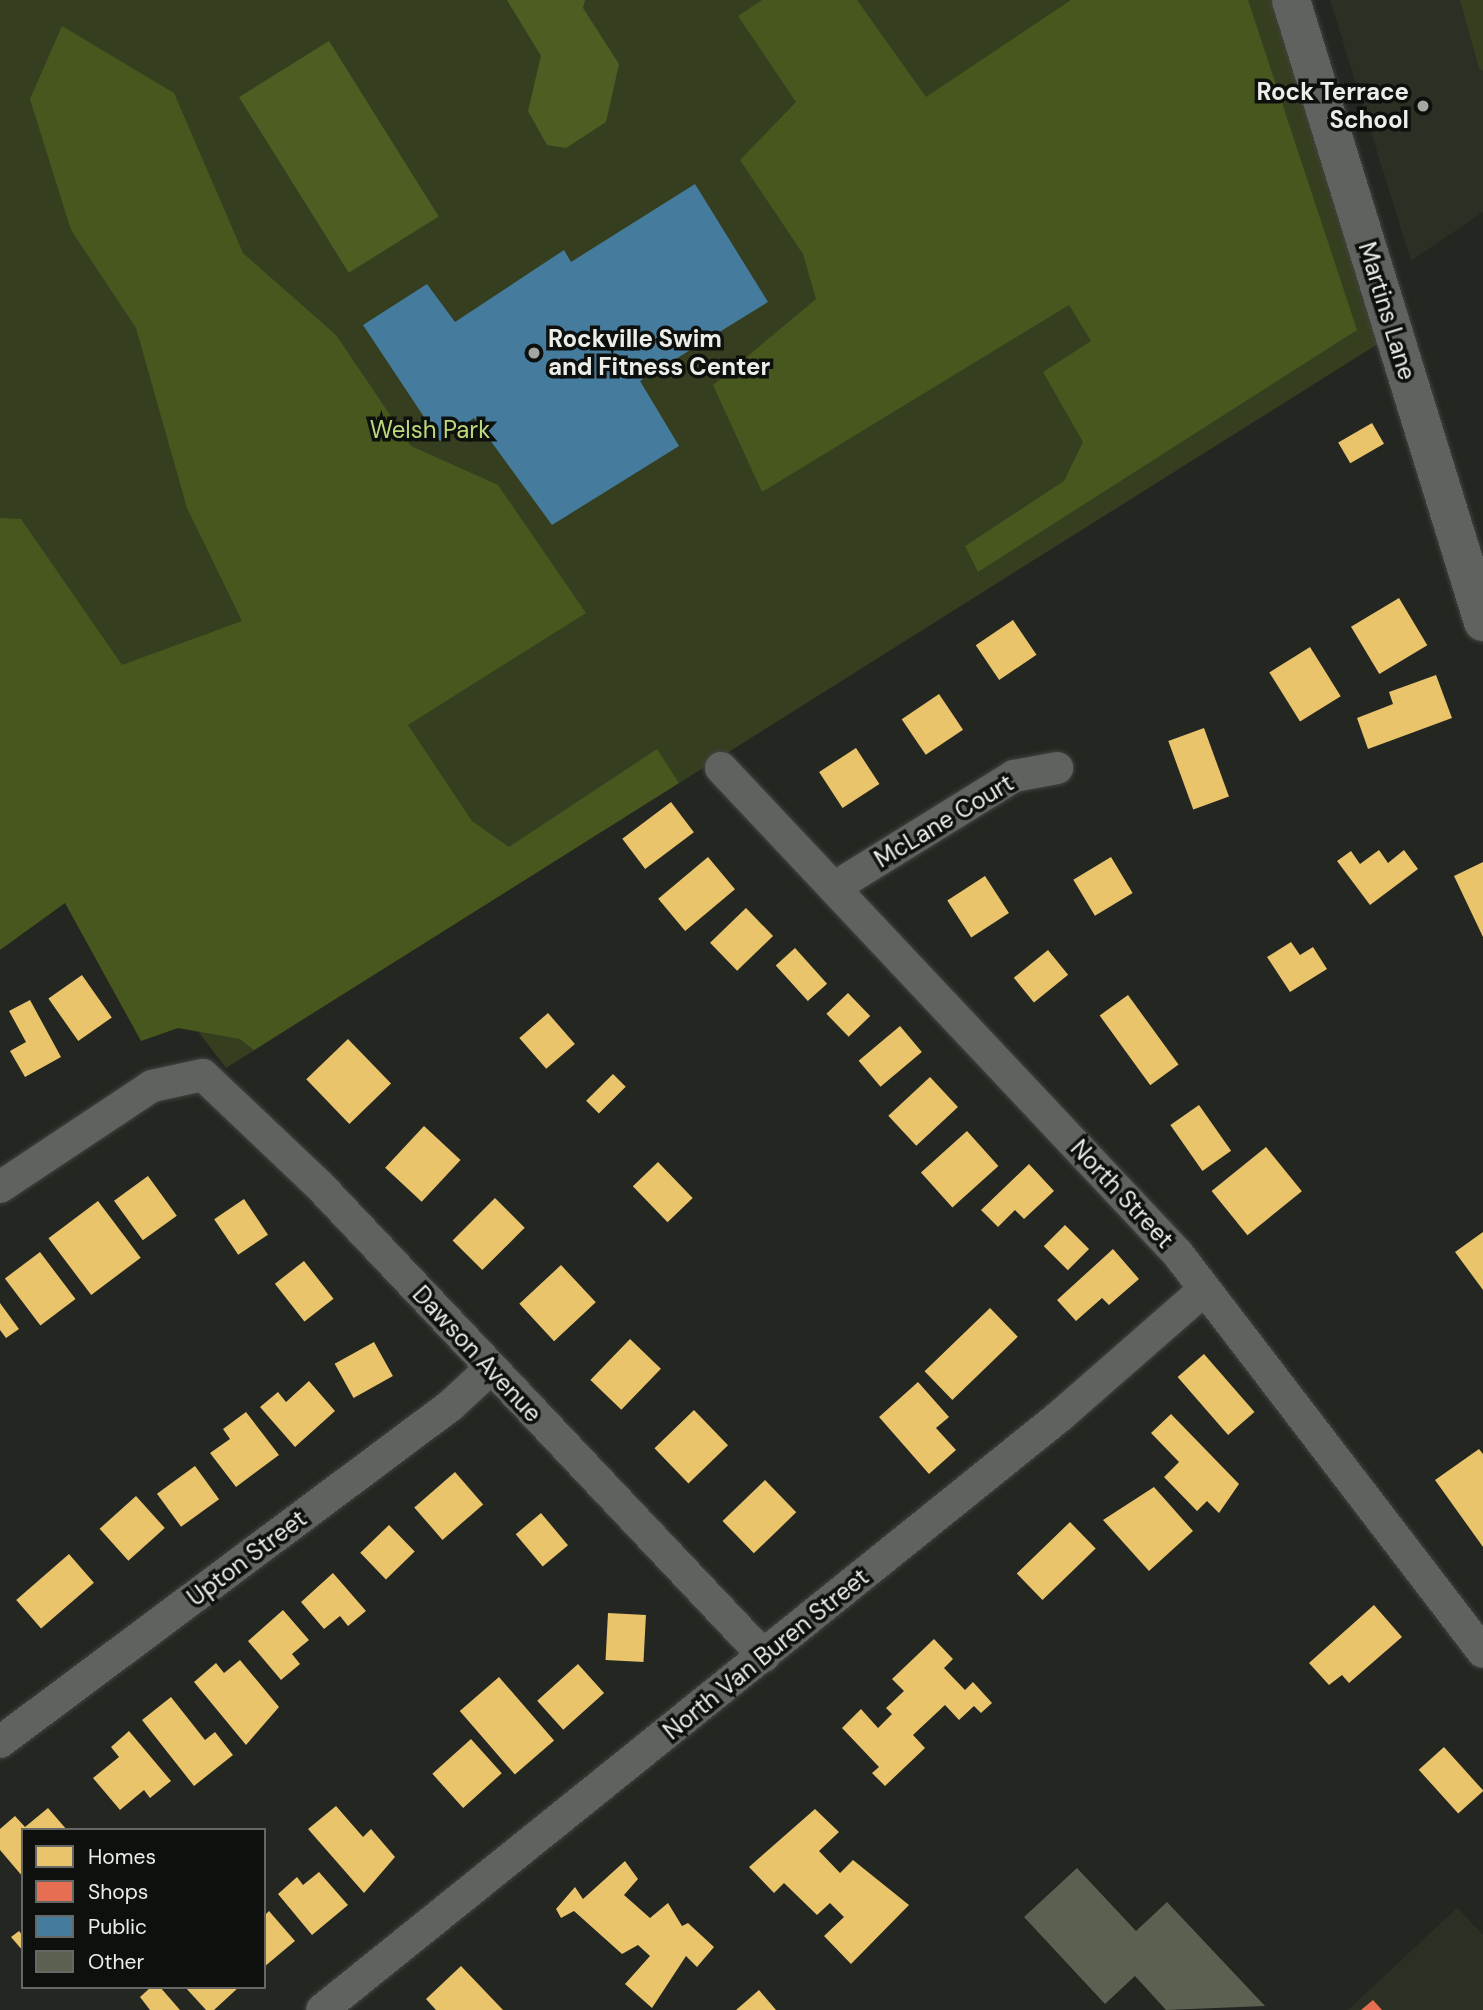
<!DOCTYPE html>
<style>
body{margin:0}
#map{position:relative;width:1483px;height:2010px;overflow:hidden;background:#242621;font-family:"DM Sans",sans-serif}
div>[style]{position:absolute}
.built>*{inset:0;background:#2c3024}
.green>*{inset:0;background:#353f20}
.forest>*{inset:0;background:#47571d}
.water>*{inset:0;background:#4e5e23;transform-origin:0 0}
.homes>*{inset:0;background:#e9c46a;transform-origin:0 0}
.shops>*{inset:0;background:#e76f51}
.public>*{inset:0;background:#457b9d}
.building>*{inset:0;background:#5c6051}
.roads{filter:drop-shadow(0 0 2px #41433f) drop-shadow(0 0 2px #41433f)}
.street>*{height:32px;margin:-16px;padding:0 16px;transform-origin:16px;border-radius:16px;background:#60625f}
.secondary>*{height:38px;margin:-19px;padding:0 19px;transform-origin:19px;border-radius:19px;background:#60625f}
.dots>*{width:19px;height:19px;translate:-50% -50%;box-sizing:border-box;border:4px solid #0e100d;border-radius:50%}
span{translate:-50% -50%;white-space:nowrap;text-align:center;line-height:1.15;-webkit-text-stroke:7px #0e100d;paint-order:stroke}
.poi-label{font-size:24px;color:#ebede9;font-weight:700}
.right{translate:-100% -50%;text-align:right}
.left{translate:0 -50%;text-align:left}
.street-label{font-size:24px;color:#ebede9}
.park-label{font-size:24px;color:#bcd97c}
.legend{position:absolute;left:21px;top:1828px;width:245px;height:161px;box-sizing:border-box;background:#0e100d;border:2px solid #666865;margin:0;padding:9px 12px;list-style:none;font-size:21px;color:#ebede9}
.legend li{display:flex;align-items:center;gap:14px;height:35px}
.legend b{width:35px;border:2px solid #666865}
</style>
<div id="map">
<div class="built">
<i style="clip-path:polygon(1330px 0,1483px 0,1483px 212px,1411px 261px)"></i>
<i style="clip-path:polygon(1457px 1908px,1483px 1935px,1483px 2010px,1348px 2010px)"></i>
</div>
<div class="green">
<i style="clip-path:polygon(0 0,1274px 0,1384px 340px,226px 1068px,0 771px)"></i>
<i style="clip-path:polygon(1460px 0,1483px 0,1483px 71px,1479px 68px)"></i>
</div>
<div class="forest">
<i style="clip-path:polygon(762px 0,857px 0,926px 97px,1071px 0,1248px 0,1357px 330px,978px 572px,965px 546px,1064px 481px,1083px 442px,1043px 372px,1091px 341px,1069px 305px,762px 492px,713px 385px,816px 299px,803px 254px,740px 160px,796px 102px,738px 16px)"></i>
<i style="clip-path:polygon(62px 26px,174px 93px,243px 253px,336px 335px,411px 446px,498px 485px,586px 613px,408px 725px,472px 821px,509px 847px,657px 749px,679px 783px,254px 1050px,240px 1039px,178px 1028px,141px 1041px,65px 903px,0 950px,0 518px,21px 519px,122px 665px,242px 621px,187px 508px,136px 328px,71px 230px,30px 99px)"></i>
</div>
<div class="water">
<i style="clip-path:polygon(507px 0,585px 0,583px 8px,619px 64px,606px 122px,566px 148px,547px 145px,528px 111px,541px 56px)"></i>
<i style="left:329px;top:41px;width:207px;height:106px;rotate:58deg"></i>
</div>
<div class="homes">
<i style="left:1372px;top:423px;width:24px;height:39px;rotate:60deg"></i>
<i style="left:1399px;top:598px;width:55px;height:56px;rotate:59deg"></i>
<i style="left:1013px;top:620px;width:42px;height:45px;rotate:56deg"></i>
<i style="left:1310px;top:647px;width:58px;height:48px;rotate:58deg"></i>
<i style="clip-path:polygon(1436px 675px,1452px 718px,1368px 749px,1357px 718px,1393px 704px,1389px 692px)"></i>
<i style="left:939px;top:694px;width:43px;height:45px;rotate:56deg"></i>
<i style="left:1204px;top:728px;width:73px;height:38px;rotate:70deg"></i>
<i style="left:856px;top:748px;width:43px;height:44px;rotate:57deg"></i>
<i style="left:671px;top:802px;width:38px;height:61px;rotate:53deg"></i>
<i style="clip-path:polygon(1379px 850px,1388px 863px,1404px 850px,1418px 869px,1370px 905px,1337px 861px,1351px 851px,1360px 864px)"></i>
<i style="left:708px;top:857px;width:42px;height:65px;rotate:50deg"></i>
<i style="left:1111px;top:857px;width:42px;height:44px;rotate:59deg"></i>
<i style="clip-path:polygon(1483px 862px,1483px 937px,1454px 876px)"></i>
<i style="left:985px;top:876px;width:44px;height:45px;rotate:57deg"></i>
<i style="left:746px;top:908px;width:39px;height:50px;rotate:46deg"></i>
<i style="clip-path:polygon(1291px 942px,1300px 955px,1313px 947px,1327px 969px,1290px 992px,1267px 957px)"></i>
<i style="left:795px;top:948px;width:48px;height:26px;rotate:48deg"></i>
<i style="left:1048px;top:950px;width:32px;height:44px;rotate:51deg"></i>
<i style="left:82px;top:975px;width:52px;height:41px;rotate:55deg"></i>
<i style="left:848px;top:993px;width:32px;height:30px;rotate:46deg"></i>
<i style="left:1128px;top:995px;width:86px;height:35px;rotate:54deg"></i>
<i style="clip-path:polygon(30px 1000px,61px 1057px,25px 1077px,10px 1051px,26px 1042px,9px 1011px)"></i>
<i style="left:548px;top:1013px;width:41px;height:38px;rotate:49deg"></i>
<i style="left:900px;top:1026px;width:34px;height:54px;rotate:50deg"></i>
<i style="left:348px;top:1039px;width:62px;height:58px;rotate:46deg"></i>
<i style="left:613px;top:1074px;width:18px;height:38px;rotate:45deg"></i>
<i style="left:930px;top:1077px;width:41px;height:57px;rotate:47deg"></i>
<i style="left:1199px;top:1105px;width:56px;height:35px;rotate:55deg"></i>
<i style="left:424px;top:1126px;width:50px;height:57px;rotate:43deg"></i>
<i style="left:967px;top:1131px;width:47px;height:62px;rotate:48deg"></i>
<i style="left:1266px;top:1147px;width:57px;height:70px;rotate:51deg"></i>
<i style="left:658px;top:1162px;width:50px;height:35px;rotate:46deg"></i>
<i style="clip-path:polygon(1029px 1164px,1054px 1191px,1024px 1219px,1015px 1210px,998px 1227px,981px 1210px)"></i>
<i style="left:148px;top:1176px;width:49px;height:42px;rotate:54deg"></i>
<i style="left:495px;top:1198px;width:42px;height:60px;rotate:45deg"></i>
<i style="left:244px;top:1199px;width:43px;height:36px;rotate:56deg"></i>
<i style="left:98px;top:1201px;width:71px;height:62px;rotate:53deg"></i>
<i style="left:1065px;top:1225px;width:34px;height:30px;rotate:45deg"></i>
<i style="clip-path:polygon(1483px 1232px,1483px 1290px,1455px 1252px)"></i>
<i style="clip-path:polygon(1113px 1249px,1139px 1279px,1109px 1305px,1102px 1298px,1076px 1321px,1057px 1300px)"></i>
<i style="left:40px;top:1252px;width:59px;height:44px;rotate:53deg"></i>
<i style="left:304px;top:1261px;width:48px;height:37px;rotate:52deg"></i>
<i style="left:561px;top:1265px;width:51px;height:57px;rotate:47deg"></i>
<i style="clip-path:polygon(0 1303px,19px 1329px,6px 1338px,0 1330px)"></i>
<i style="left:990px;top:1308px;width:40px;height:91px;rotate:46deg"></i>
<i style="left:630px;top:1339px;width:43px;height:57px;rotate:44deg"></i>
<i style="left:374px;top:1342px;width:39px;height:45px;rotate:61deg"></i>
<i style="left:1204px;top:1354px;width:77px;height:35px;rotate:49deg"></i>
<i style="clip-path:polygon(309px 1381px,335px 1411px,295px 1447px,260px 1407px,278px 1392px,286px 1402px)"></i>
<i style="clip-path:polygon(918px 1382px,949px 1417px,936px 1428px,956px 1450px,929px 1474px,879px 1417px)"></i>
<i style="left:694px;top:1410px;width:49px;height:55px;rotate:46deg"></i>
<i style="clip-path:polygon(246px 1412px,279px 1455px,236px 1487px,210px 1453px,230px 1439px,223px 1429px)"></i>
<i style="clip-path:polygon(1171px 1414px,1239px 1484px,1219px 1513px,1207px 1501px,1197px 1511px,1164px 1477px,1179px 1462px,1151px 1433px)"></i>
<i style="clip-path:polygon(1479px 1449px,1483px 1454px,1483px 1547px,1435px 1480px)"></i>
<i style="left:195px;top:1466px;width:41px;height:47px;rotate:54deg"></i>
<i style="left:455px;top:1472px;width:43px;height:54px;rotate:49deg"></i>
<i style="left:765px;top:1480px;width:45px;height:59px;rotate:46deg"></i>
<i style="clip-path:polygon(1154px 1487px,1193px 1531px,1149px 1571px,1103px 1520px)"></i>
<i style="left:136px;top:1496px;width:43px;height:49px;rotate:48deg"></i>
<i style="left:541px;top:1513px;width:42px;height:33px;rotate:50deg"></i>
<i style="left:1070px;top:1522px;width:37px;height:74px;rotate:46deg"></i>
<i style="left:389px;top:1525px;width:37px;height:40px;rotate:46deg"></i>
<i style="left:69px;top:1554px;width:38px;height:70px;rotate:49deg"></i>
<i style="clip-path:polygon(333px 1573px,366px 1611px,348px 1626px,340px 1616px,324px 1629px,301px 1602px)"></i>
<i style="clip-path:polygon(1374px 1605px,1402px 1637px,1349px 1683px,1342px 1675px,1329px 1685px,1309px 1663px)"></i>
<i style="clip-path:polygon(283px 1610px,309px 1640px,292px 1654px,300px 1664px,281px 1680px,248px 1641px)"></i>
<i style="left:608px;top:1613px;width:38px;height:47px;rotate:3deg"></i>
<i style="clip-path:polygon(934px 1639px,953px 1659px,944px 1668px,965px 1690px,973px 1682px,992px 1703px,981px 1713px,974px 1706px,959px 1720px,945px 1705px,913px 1735px,925px 1748px,885px 1786px,872px 1773px,879px 1767px,842px 1728px,861px 1709px,878px 1728px,892px 1714px,886px 1708px,904px 1691px,892px 1679px)"></i>
<i style="clip-path:polygon(240px 1660px,279px 1707px,246px 1745px,194px 1682px,216px 1663px,224px 1673px)"></i>
<i style="left:578px;top:1664px;width:39px;height:55px;rotate:48deg"></i>
<i style="left:499px;top:1677px;width:84px;height:52px;rotate:49deg"></i>
<i style="clip-path:polygon(171px 1697px,205px 1740px,215px 1732px,233px 1755px,194px 1786px,142px 1720px)"></i>
<i style="clip-path:polygon(129px 1731px,171px 1781px,150px 1798px,144px 1790px,120px 1810px,93px 1778px,119px 1757px,111px 1747px)"></i>
<i style="left:471px;top:1739px;width:46px;height:52px;rotate:48deg"></i>
<i style="left:1444px;top:1747px;width:59px;height:34px;rotate:48deg"></i>
<i style="clip-path:polygon(336px 1806px,363px 1837px,371px 1829px,395px 1857px,364px 1893px,308px 1829px)"></i>
<i style="clip-path:polygon(48px 1808px,67px 1830px,23px 1830px,23px 1877px,0 1850px,0 1829px,15px 1816px,25px 1827px)"></i>
<i style="clip-path:polygon(815px 1809px,839px 1832px,819px 1851px,840px 1873px,853px 1860px,909px 1905px,851px 1964px,824px 1936px,844px 1917px,830px 1903px,817px 1915px,784px 1883px,774px 1893px,749px 1867px)"></i>
<i style="clip-path:polygon(625px 1861px,638px 1879px,624px 1895px,650px 1918px,668px 1903px,682px 1926px,688px 1923px,714px 1947px,697px 1967px,686px 1956px,652px 2008px,625px 1984px,650px 1956px,638px 1945px,622px 1954px,574px 1911px,561px 1918px,556px 1909px,575px 1887px,583px 1899px)"></i>
<i style="clip-path:polygon(319px 1872px,348px 1905px,312px 1935px,278px 1894px,297px 1877px,303px 1885px)"></i>
<i style="clip-path:polygon(269px 1911px,295px 1941px,264px 1967px,264px 1916px)"></i>
<i style="clip-path:polygon(19px 1931px,23px 1936px,23px 1951px,11px 1937px)"></i>
<i style="clip-path:polygon(461px 1966px,503px 2010px,436px 2010px,426px 1999px)"></i>
<i style="clip-path:polygon(151px 1987px,160px 1987px,180px 2010px,150px 2010px,140px 1997px)"></i>
<i style="clip-path:polygon(185px 1987px,239px 1987px,214px 2010px,206px 2010px)"></i>
<i style="clip-path:polygon(759px 1990px,776px 2010px,736px 2010px)"></i>
</div>
<div class="shops">
<i style="clip-path:polygon(1373px 2000px,1382px 2010px,1361px 2010px)"></i>
</div>
<div class="public">
<i style="clip-path:polygon(695px 184px,768px 302px,640px 381px,679px 446px,552px 525px,474px 418px,440px 441px,363px 325px,427px 284px,455px 322px,564px 250px,571px 262px)"></i>
</div>
<div class="building">
<i style="clip-path:polygon(1077px 1868px,1136px 1931px,1167px 1902px,1265px 2006px,1166px 2010px,1135px 1976px,1105px 2004px,1024px 1917px)"></i>
</div>
<div class="roads">
<div class="street">
<i style="left:721px;top:768px;width:667px;rotate:46.76deg"></i>
<i style="left:1178px;top:1254px;width:501px;rotate:52.54deg"></i>
<i style="left:835px;top:887px;width:211px;rotate:-31.8deg"></i>
<i style="left:1014px;top:776px;width:44px;rotate:-10.5deg"></i>
<i style="left:0;top:1187px;width:182px;rotate:-33.6deg"></i>
<i style="left:152px;top:1086px;width:52px;rotate:-12.2deg"></i>
<i style="left:203px;top:1075px;width:160px;rotate:43.5deg"></i>
<i style="left:319px;top:1185px;width:648px;rotate:46.63deg"></i>
<i style="left:0;top:1742px;width:562px;rotate:-36.75deg"></i>
<i style="left:450px;top:1406px;width:54px;rotate:-42.8deg"></i>
<i style="left:322px;top:2010px;width:947px;rotate:-38.83deg"></i>
<i style="left:1060px;top:1416px;width:191px;rotate:-41.2deg"></i>
</div>
<div class="secondary">
<i style="left:1291px;top:0;width:651px;rotate:72.85deg"></i>
</div>
</div>
<div class="dots">
<i style="left:1423px;top:106px;background:#a5a7a3"></i>
<i style="left:534px;top:353px;background:#a5a7a3"></i>
</div>
<div class="poi-label">
<span class="right" style="left:1409px;top:106px">Rock Terrace<br>School</span>
<span class="left" style="left:548px;top:353px">Rockville Swim<br>and Fitness Center</span>
</div>
<div class="street-label">
<span style="left:1387px;top:311px;rotate:73deg">Martins Lane</span>
<span style="left:944px;top:821px;rotate:-31deg">McLane Court</span>
<span style="left:1122px;top:1194px;rotate:47deg">North Street</span>
<span style="left:477px;top:1354px;rotate:47deg">Dawson Avenue</span>
<span style="left:247px;top:1558px;rotate:-37deg">Upton Street</span>
<span style="left:766px;top:1654px;rotate:-39deg">North Van Buren Street</span>
</div>
<div class="park-label">
<span style="left:430px;top:430px">Welsh Park</span>
</div>
<ul class="legend">
<li><b style="height:19px;background:#e9c46a"></b>Homes</li>
<li><b style="height:19px;background:#e76f51"></b>Shops</li>
<li><b style="height:19px;background:#457b9d"></b>Public</li>
<li><b style="height:19px;background:#5c6051"></b>Other</li>
</ul>
</div>
